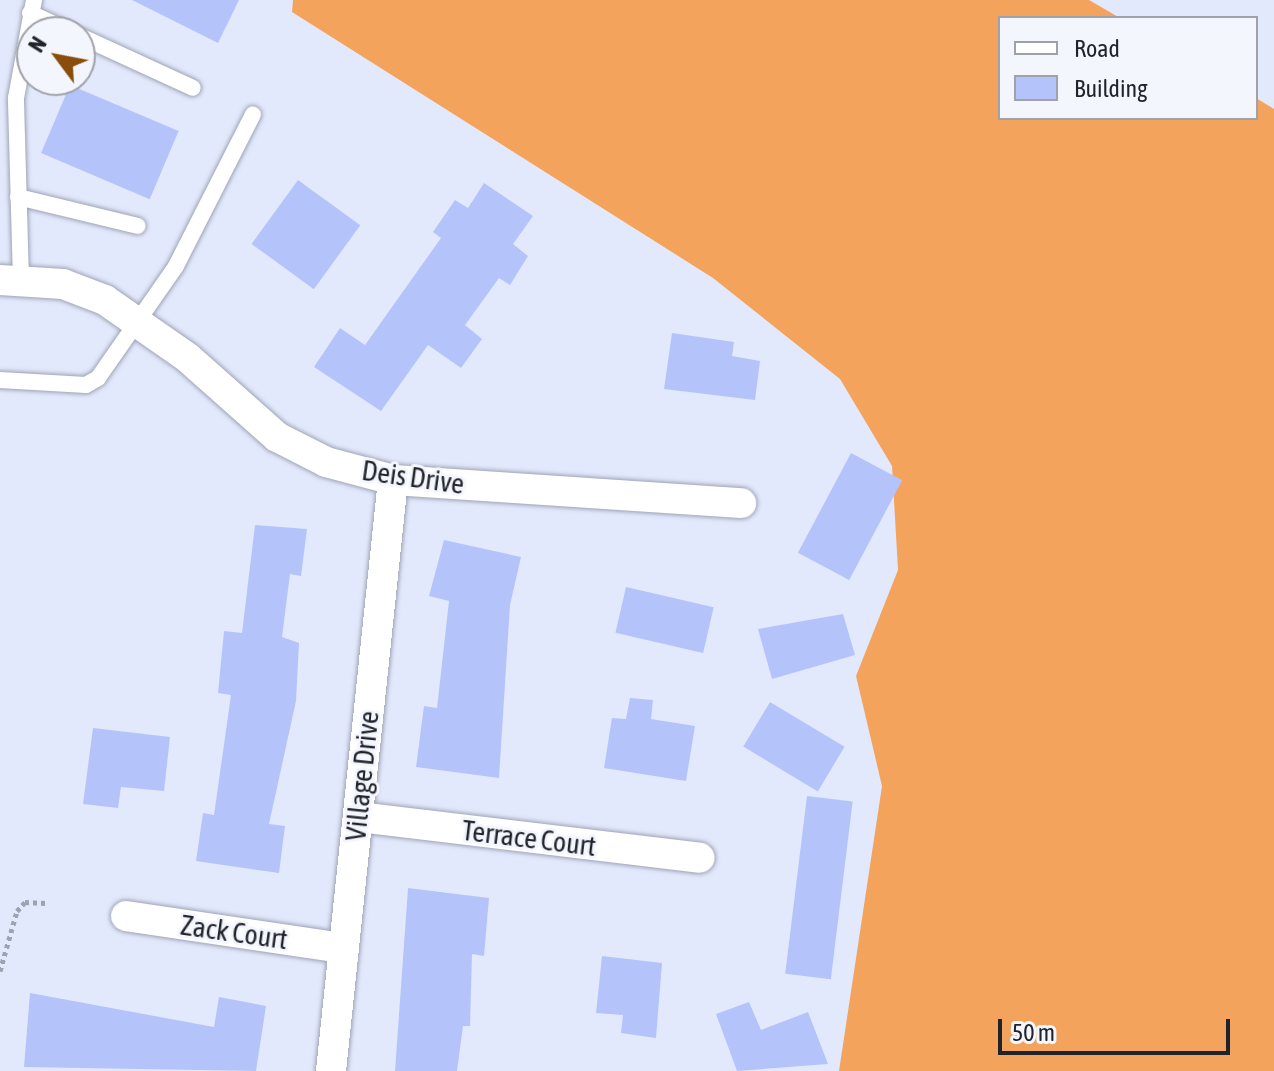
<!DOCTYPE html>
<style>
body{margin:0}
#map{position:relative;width:1274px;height:1071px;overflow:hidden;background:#e3e9fc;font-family:"Asap Condensed",sans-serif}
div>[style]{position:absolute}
.forest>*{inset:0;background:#f4a35d}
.building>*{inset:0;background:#b4c4fa;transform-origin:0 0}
.path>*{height:5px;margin-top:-2.5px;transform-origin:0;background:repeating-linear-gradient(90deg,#9ea3b2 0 4px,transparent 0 8px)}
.roads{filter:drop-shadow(0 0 2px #9ea4b6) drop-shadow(0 0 2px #9ea4b6)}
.lane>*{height:16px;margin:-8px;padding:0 8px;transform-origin:8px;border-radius:8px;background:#fff}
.street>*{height:30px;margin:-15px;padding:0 15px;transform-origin:15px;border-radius:15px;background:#fff}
span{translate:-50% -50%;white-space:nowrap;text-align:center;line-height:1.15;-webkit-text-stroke:6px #f4f6fe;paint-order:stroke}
.street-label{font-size:28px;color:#21232a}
.legend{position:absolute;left:998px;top:16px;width:260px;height:104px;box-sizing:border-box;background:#f4f6fe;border:2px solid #a0a2a9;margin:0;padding:10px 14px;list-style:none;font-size:24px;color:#21232a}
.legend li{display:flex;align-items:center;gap:16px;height:40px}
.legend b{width:40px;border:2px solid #a0a2a9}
.north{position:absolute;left:16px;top:16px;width:80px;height:80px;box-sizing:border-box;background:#f4f6fe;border:2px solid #a0a2a9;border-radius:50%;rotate:302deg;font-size:22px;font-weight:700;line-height:32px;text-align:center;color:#21232a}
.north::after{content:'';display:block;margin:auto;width:28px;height:36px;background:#8a4d0c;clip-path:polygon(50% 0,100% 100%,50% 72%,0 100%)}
.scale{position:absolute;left:998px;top:1019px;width:232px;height:36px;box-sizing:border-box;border:4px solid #21232a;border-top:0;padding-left:10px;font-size:24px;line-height:28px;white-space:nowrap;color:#21232a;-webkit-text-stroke:6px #f4f6fe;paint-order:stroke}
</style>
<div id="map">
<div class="forest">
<i style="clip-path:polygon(293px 0,1089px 0,1120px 18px,1000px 18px,1000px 118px,1256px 118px,1256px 98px,1274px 109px,1274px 1071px,839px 1071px,882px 786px,856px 676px,898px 570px,892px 466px,840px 379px,713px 278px,292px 12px)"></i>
</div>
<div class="building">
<i style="clip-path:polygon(132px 0,239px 0,218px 43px)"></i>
<i style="left:70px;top:85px;width:118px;height:74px;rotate:23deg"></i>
<i style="left:298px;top:180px;width:77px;height:79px;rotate:36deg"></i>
<i style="clip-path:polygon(484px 183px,533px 216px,513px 244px,528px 256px,510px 285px,499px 278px,465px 325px,482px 339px,461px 368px,428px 345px,381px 411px,314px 367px,340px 328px,365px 345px,441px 238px,433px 232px,455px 200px,468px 208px)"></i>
<i style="clip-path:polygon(672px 333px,734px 342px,732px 356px,760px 361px,755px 400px,664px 389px)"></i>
<i style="left:851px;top:453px;width:58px;height:113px;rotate:28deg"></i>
<i style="clip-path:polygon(255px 525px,307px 529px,301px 576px,290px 574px,282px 637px,299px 643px,296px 701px,269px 824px,285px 826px,279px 873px,196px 861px,203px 813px,214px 815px,231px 695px,218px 693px,224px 631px,242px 633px)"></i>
<i style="clip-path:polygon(444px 540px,521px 557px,510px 605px,499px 778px,416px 767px,424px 706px,437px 708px,449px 601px,429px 596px)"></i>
<i style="left:626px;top:587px;width:90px;height:47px;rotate:13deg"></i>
<i style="clip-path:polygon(843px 614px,855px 655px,772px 679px,758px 629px)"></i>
<i style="clip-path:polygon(630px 698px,653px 700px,651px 719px,695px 726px,686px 781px,604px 768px,612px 718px,626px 719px)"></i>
<i style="left:770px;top:702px;width:87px;height:52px;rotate:31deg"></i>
<i style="clip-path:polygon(93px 728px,170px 737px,164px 791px,121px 787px,118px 808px,83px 804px)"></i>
<i style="left:807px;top:796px;width:46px;height:179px;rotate:7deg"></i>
<i style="clip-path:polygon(408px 888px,489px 898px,484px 956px,472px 954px,470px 1026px,463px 1026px,457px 1071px,395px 1071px)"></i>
<i style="clip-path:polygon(602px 956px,662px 963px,656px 1038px,621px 1033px,623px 1015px,596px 1013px)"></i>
<i style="clip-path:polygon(30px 993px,214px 1027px,219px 997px,266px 1006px,256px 1071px,24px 1067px)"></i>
<i style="clip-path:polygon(749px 1002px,761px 1030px,808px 1012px,828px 1064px,737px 1071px,716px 1014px)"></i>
</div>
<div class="path">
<i style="left:0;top:971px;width:62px;rotate:-74.2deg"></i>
<i style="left:17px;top:911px;width:12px;rotate:-48deg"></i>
<i style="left:25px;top:902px;width:21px;rotate:3deg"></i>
</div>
<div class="roads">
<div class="lane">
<i style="left:30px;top:13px;width:46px;rotate:24.3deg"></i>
<i style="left:80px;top:36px;width:124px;rotate:24.7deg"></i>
<i style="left:18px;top:197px;width:123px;rotate:13.6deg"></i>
<i style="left:21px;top:281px;width:183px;rotate:-91.6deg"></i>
<i style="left:16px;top:98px;width:100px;rotate:-79.6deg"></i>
<i style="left:0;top:380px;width:86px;rotate:3.3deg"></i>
<i style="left:86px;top:385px;width:14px;rotate:-30deg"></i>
<i style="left:98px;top:378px;width:136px;rotate:-55.1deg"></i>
<i style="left:176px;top:266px;width:170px;rotate:-63.1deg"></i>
</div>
<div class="street">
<i style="left:0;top:280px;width:63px;rotate:3.6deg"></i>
<i style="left:63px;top:284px;width:45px;rotate:20.9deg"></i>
<i style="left:105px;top:300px;width:101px;rotate:34.9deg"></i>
<i style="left:188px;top:358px;width:119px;rotate:41.6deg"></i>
<i style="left:277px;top:437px;width:55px;rotate:27deg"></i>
<i style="left:326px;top:462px;width:69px;rotate:15deg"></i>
<i style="left:393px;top:480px;width:349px;rotate:3.8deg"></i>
<i style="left:358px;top:817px;width:344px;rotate:6.8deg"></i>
<i style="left:126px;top:916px;width:218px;rotate:8.4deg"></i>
<i style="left:331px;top:1071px;width:594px;rotate:-84.01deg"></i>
</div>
</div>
<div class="street-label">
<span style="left:413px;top:477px;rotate:8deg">Deis Drive</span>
<span style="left:362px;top:776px;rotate:-84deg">Village Drive</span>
<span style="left:529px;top:838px;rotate:7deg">Terrace Court</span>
<span style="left:234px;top:932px;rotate:8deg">Zack Court</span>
</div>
<ul class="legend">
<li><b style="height:10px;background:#fff"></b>Road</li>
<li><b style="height:22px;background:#b4c4fa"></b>Building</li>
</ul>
<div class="north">N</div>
<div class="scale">50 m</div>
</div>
